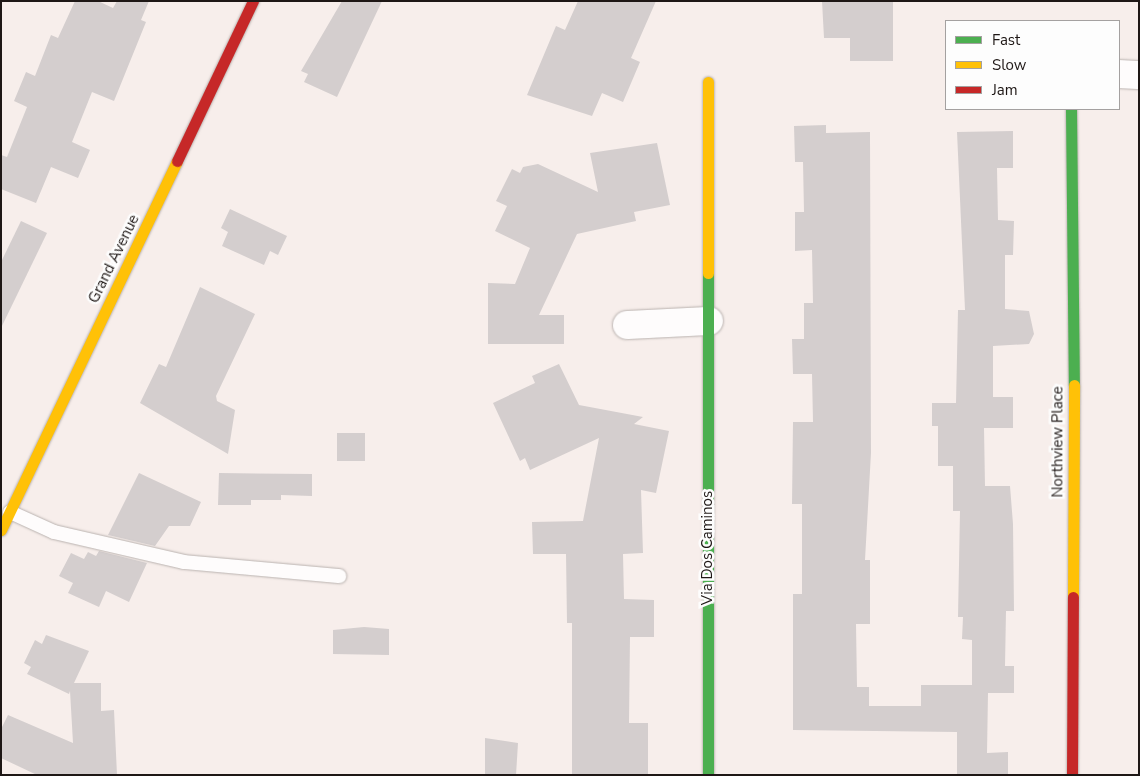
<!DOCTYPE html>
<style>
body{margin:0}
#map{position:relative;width:1140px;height:776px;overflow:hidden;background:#f7eeeb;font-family:"Nunito Sans",sans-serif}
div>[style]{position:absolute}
.building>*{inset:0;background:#d4cece;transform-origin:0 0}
.roads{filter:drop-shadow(0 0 1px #bab3b0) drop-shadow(0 0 1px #bab3b0)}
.lane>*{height:14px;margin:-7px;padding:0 7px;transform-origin:7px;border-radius:7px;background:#fefcfc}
.street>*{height:28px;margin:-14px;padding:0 14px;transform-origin:14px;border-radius:14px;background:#fefcfc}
.fast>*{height:11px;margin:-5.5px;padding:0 5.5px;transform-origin:5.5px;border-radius:5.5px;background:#4caf50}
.slow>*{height:11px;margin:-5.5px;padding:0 5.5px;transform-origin:5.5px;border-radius:5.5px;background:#ffc107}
.jam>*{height:11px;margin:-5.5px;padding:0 5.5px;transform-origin:5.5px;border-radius:5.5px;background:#c62828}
span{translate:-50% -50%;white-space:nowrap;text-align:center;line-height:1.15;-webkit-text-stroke:5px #fdfdfd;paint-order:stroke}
.street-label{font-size:15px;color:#1e1715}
.frame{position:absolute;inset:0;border:2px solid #1e1715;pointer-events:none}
.legend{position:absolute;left:945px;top:20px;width:175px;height:90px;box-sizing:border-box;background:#fdfdfd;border:1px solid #a4a1a0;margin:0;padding:6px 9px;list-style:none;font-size:15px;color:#1e1715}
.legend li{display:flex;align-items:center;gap:10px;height:25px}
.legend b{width:25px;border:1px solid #a4a1a0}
</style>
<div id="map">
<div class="building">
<i style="clip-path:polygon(75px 1px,98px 1px,113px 8px,117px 1px,149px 1px,141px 20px,146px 22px,114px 101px,92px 92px,72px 142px,90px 150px,78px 178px,51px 167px,36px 203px,1px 189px,1px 155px,7px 157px,27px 107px,14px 101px,26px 72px,35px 76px,51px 35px,58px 38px)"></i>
<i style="clip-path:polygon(342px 1px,382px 1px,337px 97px,304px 82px,308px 74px,301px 71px)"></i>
<i style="clip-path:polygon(578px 1px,656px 1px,631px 58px,640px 62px,623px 102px,602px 93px,592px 116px,527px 95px,556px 26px,565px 30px)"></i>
<i style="clip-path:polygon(822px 1px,893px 1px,893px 61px,850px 61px,850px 38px,824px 38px)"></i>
<i style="clip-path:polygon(826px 125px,826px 133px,870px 132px,871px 453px,865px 560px,870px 560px,870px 624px,856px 624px,857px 687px,869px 687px,869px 706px,921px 706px,921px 685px,972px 685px,972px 640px,962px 639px,963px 617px,958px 617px,960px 511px,953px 511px,953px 466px,938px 466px,938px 426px,932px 426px,932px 403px,956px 403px,958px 310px,965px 310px,957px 132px,1013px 131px,1013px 168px,997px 168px,998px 220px,1014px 221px,1013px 255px,1005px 255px,1005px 309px,1029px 311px,1034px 334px,1029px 344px,993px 346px,993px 397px,1013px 397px,1013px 428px,984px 428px,985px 486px,1010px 486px,1013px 524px,1014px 611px,1006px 611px,1005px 666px,1014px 666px,1014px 693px,988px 693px,987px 753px,1008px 752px,1008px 775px,957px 775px,957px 732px,793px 730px,793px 594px,802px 594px,802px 504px,792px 504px,793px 422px,813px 422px,812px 374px,793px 374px,792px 339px,804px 339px,804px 303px,813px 303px,812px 250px,795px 251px,795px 212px,804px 212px,803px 162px,795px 162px,794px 126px)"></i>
<i style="clip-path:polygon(657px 143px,670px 205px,634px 212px,636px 221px,577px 234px,539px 315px,564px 315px,564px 344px,488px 344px,488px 283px,515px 284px,530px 248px,495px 231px,507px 206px,496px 201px,512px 169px,520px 173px,523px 167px,538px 164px,598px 192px,590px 153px)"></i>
<i style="clip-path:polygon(230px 209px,287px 236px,278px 255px,270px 251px,264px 265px,222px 246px,228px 232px,221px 228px)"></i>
<i style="clip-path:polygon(21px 221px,47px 233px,1px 328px,1px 262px)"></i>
<i style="clip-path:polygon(200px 287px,255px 314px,216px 396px,217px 401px,235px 410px,228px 454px,140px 403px,159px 364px,166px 367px)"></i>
<i style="clip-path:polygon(559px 364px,579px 405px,643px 417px,634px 424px,669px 431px,656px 493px,641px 490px,643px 553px,623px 554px,624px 599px,654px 600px,654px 637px,630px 637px,629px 723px,648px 723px,648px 775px,572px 775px,572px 623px,567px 623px,566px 554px,533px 554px,532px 522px,583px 521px,599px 438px,530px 470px,525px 458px,520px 461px,493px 403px,535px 383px,532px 376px)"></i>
<i style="left:337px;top:433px;width:28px;height:28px"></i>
<i style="clip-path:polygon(139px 473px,201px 502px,190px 526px,169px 526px,155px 546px,108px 535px)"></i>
<i style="clip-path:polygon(219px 473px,312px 474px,312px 496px,281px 495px,281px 500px,251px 500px,251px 505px,218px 505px)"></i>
<i style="clip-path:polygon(99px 551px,147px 563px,129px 602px,106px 591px,99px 607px,68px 593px,73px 583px,59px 576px,71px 553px,84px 559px,88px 552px,96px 556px)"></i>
<i style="clip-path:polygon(364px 627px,389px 629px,389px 655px,333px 654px,333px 630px)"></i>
<i style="clip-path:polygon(46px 635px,89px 651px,74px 683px,101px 683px,101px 711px,114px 710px,117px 775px,37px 775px,1px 758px,1px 729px,8px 715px,73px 743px,70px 691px,69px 694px,27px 674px,31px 667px,24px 663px,35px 640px,42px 644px)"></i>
<i style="clip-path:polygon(485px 738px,518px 743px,516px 775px,485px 775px)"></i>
</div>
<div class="roads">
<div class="lane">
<i style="left:10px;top:512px;width:48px;rotate:24.4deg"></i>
<i style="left:54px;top:532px;width:133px;rotate:13deg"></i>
<i style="left:184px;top:562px;width:156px;rotate:5.2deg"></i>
</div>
<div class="street">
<i style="left:1119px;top:74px;width:20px;rotate:3deg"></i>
<i style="left:627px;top:325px;width:82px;rotate:-2.8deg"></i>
</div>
<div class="fast">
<i style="left:1071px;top:109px;width:276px;rotate:89.4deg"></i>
<i style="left:708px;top:273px;width:502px;rotate:90deg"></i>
</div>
<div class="slow">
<i style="left:708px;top:82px;width:191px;rotate:90deg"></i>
<i style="left:1px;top:530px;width:409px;rotate:-64.5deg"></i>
<i style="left:1073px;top:597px;width:212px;rotate:-89.7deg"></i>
</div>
<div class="jam">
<i style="left:177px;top:161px;width:177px;rotate:-64.6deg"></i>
<i style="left:1072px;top:775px;width:178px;rotate:-89.7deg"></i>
</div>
</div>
<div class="street-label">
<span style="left:114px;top:259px;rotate:-64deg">Grand Avenue</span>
<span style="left:1058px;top:442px;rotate:-90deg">Northview Place</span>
<span style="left:708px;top:548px;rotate:-90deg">Via Dos Caminos</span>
</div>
<div class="frame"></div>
<ul class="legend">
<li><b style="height:6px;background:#4caf50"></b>Fast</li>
<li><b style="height:6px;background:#ffc107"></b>Slow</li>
<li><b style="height:6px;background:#c62828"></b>Jam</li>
</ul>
</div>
